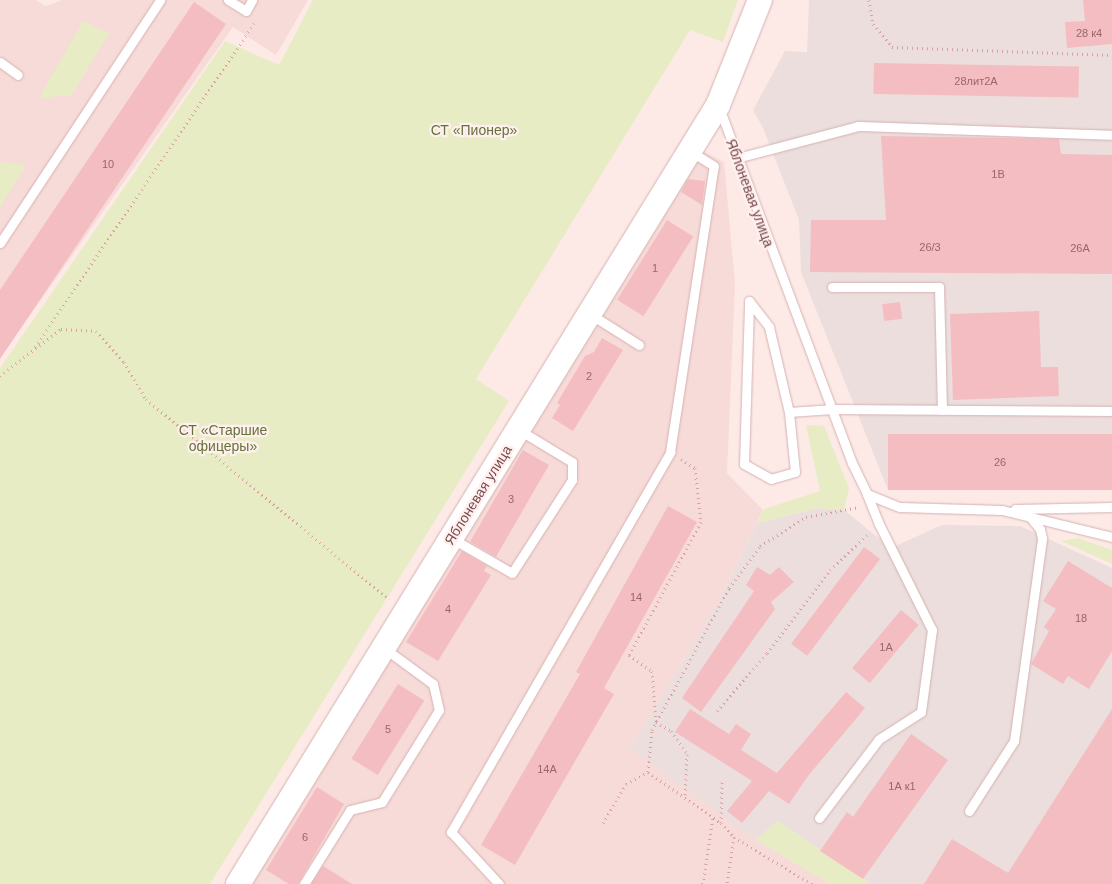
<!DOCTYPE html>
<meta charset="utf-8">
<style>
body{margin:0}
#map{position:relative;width:1112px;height:884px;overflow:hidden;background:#fdeae7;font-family:Helvetica,sans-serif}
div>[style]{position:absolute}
.residential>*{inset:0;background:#f7dbd8}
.industrial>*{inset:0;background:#ebdedd}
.green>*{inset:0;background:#e7ecc4}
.building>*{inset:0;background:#f4bdc1;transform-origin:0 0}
.path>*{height:3px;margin-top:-1.5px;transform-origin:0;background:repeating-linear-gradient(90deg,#d9a0a4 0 1px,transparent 0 5px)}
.roads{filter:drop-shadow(0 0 1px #d5b2b2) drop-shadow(0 0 1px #d5b2b2)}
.lane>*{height:9px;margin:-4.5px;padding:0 4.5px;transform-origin:4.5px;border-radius:4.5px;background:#fff}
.secondary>*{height:24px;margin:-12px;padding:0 12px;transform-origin:12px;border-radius:12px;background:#fff}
span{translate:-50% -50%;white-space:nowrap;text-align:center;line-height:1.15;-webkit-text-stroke:4.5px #fff0ee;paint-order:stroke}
.number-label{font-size:11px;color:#97676c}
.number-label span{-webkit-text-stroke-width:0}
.park-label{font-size:14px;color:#65733b}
.street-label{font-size:14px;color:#784a4f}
</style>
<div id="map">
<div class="residential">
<i style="clip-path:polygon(0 0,36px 0,46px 6px,62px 0,308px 0,276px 55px,233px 27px,0 358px)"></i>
<i style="clip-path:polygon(701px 150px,724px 162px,735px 283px,727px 473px,763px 510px,720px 599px,630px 749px,760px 842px,830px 884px,247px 884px)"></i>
</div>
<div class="industrial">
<i style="clip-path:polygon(809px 0,1112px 0,1112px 490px,888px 490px,801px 272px,799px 220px,763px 128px,753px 110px,785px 51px,807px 52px)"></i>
<i style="clip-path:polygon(817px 508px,844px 510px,891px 548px,942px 525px,1020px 526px,1112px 568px,1112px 884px,871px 884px,778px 821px,756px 840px,630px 749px,720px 599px,757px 523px)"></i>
</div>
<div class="green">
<i style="clip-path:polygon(313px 0,738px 0,723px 42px,690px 30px,476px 379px,509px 401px,210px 884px,0 884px,0 368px,225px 41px,279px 65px)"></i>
<i style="clip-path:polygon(83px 21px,109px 33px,72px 95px,39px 98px)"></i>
<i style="clip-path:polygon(0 162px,26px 165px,0 207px)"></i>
<i style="clip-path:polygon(806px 425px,824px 426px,849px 488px,844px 510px,817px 508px,757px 523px,764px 509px,820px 491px)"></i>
<i style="clip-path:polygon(1078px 538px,1112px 550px,1112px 564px,1061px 541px)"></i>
<i style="clip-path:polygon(778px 821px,863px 879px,871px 884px,830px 884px,756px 840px)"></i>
</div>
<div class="building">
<i style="clip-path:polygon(1083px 0,1112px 0,1112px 44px,1067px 48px,1065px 22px,1085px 21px)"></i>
<i style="clip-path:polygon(194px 2px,226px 24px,0 359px,0 290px)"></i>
<i style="left:874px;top:63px;width:205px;height:31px;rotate:1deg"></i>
<i style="clip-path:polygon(881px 136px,1059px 139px,1061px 154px,1112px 155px,1112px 274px,810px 272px,811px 220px,886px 220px)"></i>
<i style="clip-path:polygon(688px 179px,705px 181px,702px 205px,681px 192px)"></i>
<i style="left:667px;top:220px;width:31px;height:94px;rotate:32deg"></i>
<i style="left:900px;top:302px;width:17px;height:18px;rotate:83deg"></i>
<i style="clip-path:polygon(1039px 311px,1041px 367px,1058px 367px,1059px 396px,953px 400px,950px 314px)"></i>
<i style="clip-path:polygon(602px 338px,623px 350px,573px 431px,552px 418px,560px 405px,557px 403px,585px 356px,594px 352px)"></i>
<i style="left:888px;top:434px;width:224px;height:56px"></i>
<i style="left:523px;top:450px;width:30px;height:106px;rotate:30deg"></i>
<i style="clip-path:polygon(668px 506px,697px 522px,604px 688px,614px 694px,515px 865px,481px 845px,580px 674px,576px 672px)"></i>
<i style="left:864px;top:547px;width:20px;height:121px;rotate:37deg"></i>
<i style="clip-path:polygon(462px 551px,487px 566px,484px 571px,491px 575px,438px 661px,406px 642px)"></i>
<i style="clip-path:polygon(1068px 561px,1112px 588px,1112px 651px,1089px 689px,1068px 676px,1063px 684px,1031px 664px,1049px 631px,1044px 627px,1056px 609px,1043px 601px)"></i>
<i style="clip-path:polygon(757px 567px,770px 575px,779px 567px,794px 582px,771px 602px,775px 609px,701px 712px,682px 698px,754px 591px,746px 585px)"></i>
<i style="left:901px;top:610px;width:23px;height:76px;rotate:40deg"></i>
<i style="left:398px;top:684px;width:31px;height:88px;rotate:32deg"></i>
<i style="clip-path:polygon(846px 692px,865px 708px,808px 776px,789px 804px,769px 791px,742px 823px,727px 811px,752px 781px,675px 732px,690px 709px,729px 734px,736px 724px,751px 734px,741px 750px,777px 773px)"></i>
<i style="clip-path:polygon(1112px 709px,1112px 884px,924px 884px,952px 839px,1008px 873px)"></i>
<i style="clip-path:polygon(911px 734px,948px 760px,863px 879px,820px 851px,847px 812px,853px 817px)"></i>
<i style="clip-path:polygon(317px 787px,344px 804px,298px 884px,289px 884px,266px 870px)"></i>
<i style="clip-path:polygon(323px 866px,352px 884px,311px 884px)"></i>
</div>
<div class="path">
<i style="left:869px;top:0;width:24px;rotate:81deg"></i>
<i style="left:873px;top:24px;width:30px;rotate:50deg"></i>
<i style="left:892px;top:47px;width:220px;rotate:2.1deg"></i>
<i style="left:35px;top:347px;width:391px;rotate:-55.9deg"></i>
<i style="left:0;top:376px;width:77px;rotate:-37.6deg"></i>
<i style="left:61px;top:329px;width:35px;rotate:3deg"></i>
<i style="left:96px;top:331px;width:42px;rotate:47.9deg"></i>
<i style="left:124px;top:362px;width:43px;rotate:59.3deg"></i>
<i style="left:146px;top:399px;width:315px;rotate:39.5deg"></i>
<i style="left:681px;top:459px;width:17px;rotate:33deg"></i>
<i style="left:695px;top:468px;width:54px;rotate:83.7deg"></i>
<i style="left:701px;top:522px;width:151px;rotate:118.4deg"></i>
<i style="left:629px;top:655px;width:28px;rotate:35deg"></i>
<i style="left:652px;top:671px;width:51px;rotate:85.5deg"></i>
<i style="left:656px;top:722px;width:17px;rotate:31deg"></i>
<i style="left:671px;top:731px;width:28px;rotate:55deg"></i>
<i style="left:687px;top:754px;width:43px;rotate:92.7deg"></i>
<i style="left:717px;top:711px;width:77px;rotate:-49.2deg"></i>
<i style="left:767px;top:653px;width:104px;rotate:-52.8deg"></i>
<i style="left:830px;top:570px;width:54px;rotate:-43.5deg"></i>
<i style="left:648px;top:772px;width:42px;rotate:-84.6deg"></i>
<i style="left:652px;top:730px;width:162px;rotate:-61.5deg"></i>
<i style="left:729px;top:588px;width:52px;rotate:-53.6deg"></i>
<i style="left:760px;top:546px;width:54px;rotate:-32.2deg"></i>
<i style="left:806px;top:517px;width:54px;rotate:-10.7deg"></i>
<i style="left:603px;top:823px;width:45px;rotate:-59.5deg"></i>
<i style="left:626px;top:784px;width:25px;rotate:-29deg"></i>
<i style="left:648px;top:772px;width:89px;rotate:34.9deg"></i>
<i style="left:721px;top:823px;width:19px;rotate:47deg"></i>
<i style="left:734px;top:837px;width:48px;rotate:98.5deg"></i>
<i style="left:721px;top:823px;width:42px;rotate:-88.6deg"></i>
<i style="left:734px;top:837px;width:91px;rotate:31.1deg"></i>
<i style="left:703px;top:884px;width:68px;rotate:-81.5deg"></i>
</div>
<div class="roads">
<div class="lane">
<i style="left:228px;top:0;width:21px;rotate:31deg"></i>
<i style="left:246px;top:11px;width:13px;rotate:-61deg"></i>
<i style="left:0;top:62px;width:22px;rotate:36deg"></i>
<i style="left:720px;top:110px;width:377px;rotate:69.5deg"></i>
<i style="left:852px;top:463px;width:34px;rotate:64deg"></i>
<i style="left:867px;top:494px;width:35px;rotate:22deg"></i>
<i style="left:900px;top:507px;width:102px;rotate:1.7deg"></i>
<i style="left:1002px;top:510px;width:113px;rotate:13.8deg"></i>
<i style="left:737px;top:158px;width:125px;rotate:-14.8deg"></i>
<i style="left:858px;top:126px;width:254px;rotate:2deg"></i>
<i style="left:0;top:243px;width:291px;rotate:-56.6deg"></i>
<i style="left:832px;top:287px;width:107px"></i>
<i style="left:939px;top:287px;width:123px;rotate:88.6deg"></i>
<i style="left:749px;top:301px;width:33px;rotate:52deg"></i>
<i style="left:769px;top:327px;width:87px;rotate:76.8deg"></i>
<i style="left:789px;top:412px;width:60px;rotate:84.3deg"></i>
<i style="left:795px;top:472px;width:25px;rotate:164deg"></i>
<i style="left:771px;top:479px;width:31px;rotate:-151deg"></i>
<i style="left:744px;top:464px;width:163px;rotate:-88.2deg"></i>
<i style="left:590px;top:314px;width:58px;rotate:32.3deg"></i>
<i style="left:789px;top:412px;width:44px;rotate:-3.9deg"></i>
<i style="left:833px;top:409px;width:279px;rotate:0.4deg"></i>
<i style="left:1015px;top:509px;width:97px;rotate:-1.2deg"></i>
<i style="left:451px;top:538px;width:70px;rotate:29.8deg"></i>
<i style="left:512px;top:573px;width:111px;rotate:-57.2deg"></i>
<i style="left:572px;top:480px;width:18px;rotate:-90deg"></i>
<i style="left:572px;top:462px;width:62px;rotate:-148.9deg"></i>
<i style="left:969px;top:811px;width:83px;rotate:-57.3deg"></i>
<i style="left:1014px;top:741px;width:205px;rotate:-82.1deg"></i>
<i style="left:1042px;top:538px;width:9px;rotate:-103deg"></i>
<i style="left:1040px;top:529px;width:17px;rotate:-130deg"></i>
<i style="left:819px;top:818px;width:99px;rotate:-52.8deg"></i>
<i style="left:879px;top:739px;width:50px;rotate:-32.7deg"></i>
<i style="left:921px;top:712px;width:83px;rotate:-82.4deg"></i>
<i style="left:932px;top:630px;width:119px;rotate:-116.6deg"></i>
<i style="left:879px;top:524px;width:32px;rotate:-112deg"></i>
<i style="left:304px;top:884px;width:87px;rotate:-58.1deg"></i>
<i style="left:350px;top:810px;width:33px;rotate:-14deg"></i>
<i style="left:382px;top:802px;width:108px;rotate:-58.2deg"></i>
<i style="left:439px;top:710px;width:27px;rotate:-103deg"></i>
<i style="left:433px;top:684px;width:61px;rotate:-143.7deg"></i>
<i style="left:499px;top:884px;width:71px;rotate:-132.7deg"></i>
<i style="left:451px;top:832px;width:439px;rotate:-60deg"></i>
<i style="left:670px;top:452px;width:289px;rotate:-81.3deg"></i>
<i style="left:714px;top:166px;width:28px;rotate:-148deg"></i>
</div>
<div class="secondary">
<i style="left:238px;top:884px;width:915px;rotate:-58.36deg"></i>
<i style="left:718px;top:105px;width:113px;rotate:-68.2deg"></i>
</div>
</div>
<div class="number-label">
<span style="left:1089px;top:33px">28 к4</span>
<span style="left:976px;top:81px">28лит2А</span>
<span style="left:108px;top:164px">10</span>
<span style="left:998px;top:174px">1В</span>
<span style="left:930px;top:247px">26/3</span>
<span style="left:1080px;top:248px">26А</span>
<span style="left:655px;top:268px">1</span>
<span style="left:589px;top:376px">2</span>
<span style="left:1000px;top:462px">26</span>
<span style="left:511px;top:499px">3</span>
<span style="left:636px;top:597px">14</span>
<span style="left:448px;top:609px">4</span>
<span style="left:1081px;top:618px">18</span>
<span style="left:886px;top:647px">1А</span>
<span style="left:388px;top:729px">5</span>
<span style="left:547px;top:769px">14А</span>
<span style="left:902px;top:786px">1А к1</span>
<span style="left:305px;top:837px">6</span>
</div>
<div class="park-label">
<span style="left:474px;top:130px">СТ «Пионер»</span>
<span style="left:223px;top:438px">СТ «Старшие<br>офицеры»</span>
</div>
<div class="street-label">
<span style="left:750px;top:193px;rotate:70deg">Яблоневая улица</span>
<span style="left:478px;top:495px;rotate:-58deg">Яблоневая улица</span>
</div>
</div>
